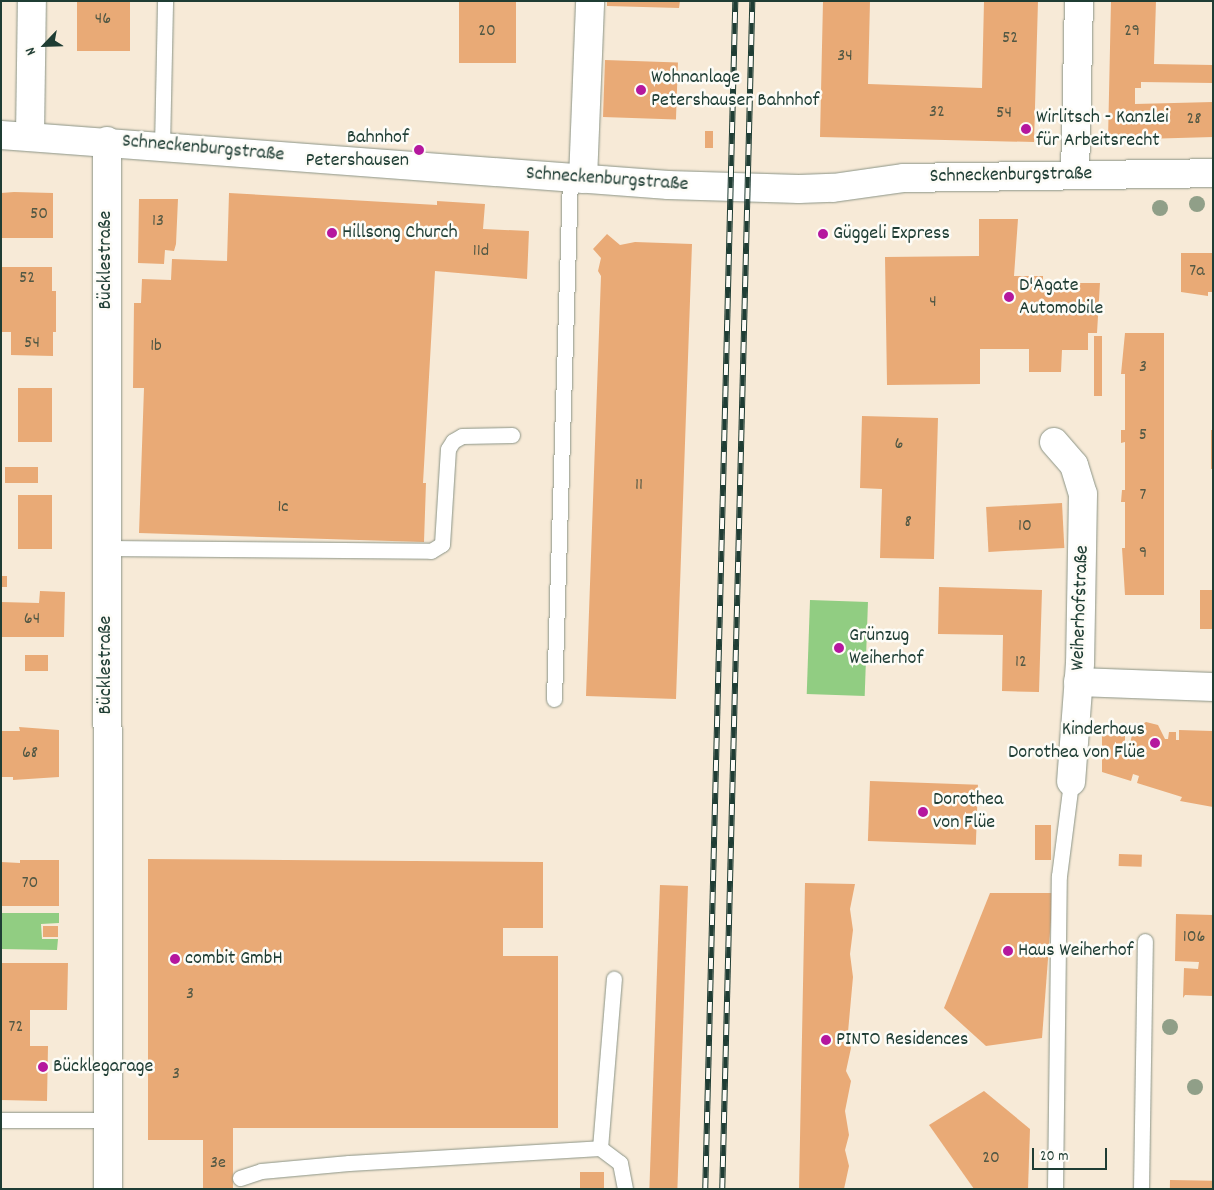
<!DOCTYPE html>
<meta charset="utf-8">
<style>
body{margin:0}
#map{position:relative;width:1214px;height:1190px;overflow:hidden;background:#f7ead7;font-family:Dekko,sans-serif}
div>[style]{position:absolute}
.green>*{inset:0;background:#91cd82;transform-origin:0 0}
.building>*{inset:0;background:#e9aa76;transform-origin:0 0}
.roads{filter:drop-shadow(0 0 1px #8b9486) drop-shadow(0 0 1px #8b9486)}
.lane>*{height:15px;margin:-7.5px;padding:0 7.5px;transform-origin:7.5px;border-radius:7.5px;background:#fff}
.street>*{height:28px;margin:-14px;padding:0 14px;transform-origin:14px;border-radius:14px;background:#fff}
.rail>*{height:5.5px;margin-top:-2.75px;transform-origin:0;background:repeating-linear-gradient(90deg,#fdfcf7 0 11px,#1f3d34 0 22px);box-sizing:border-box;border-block:1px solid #1f3d34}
.trees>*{width:16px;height:16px;margin:-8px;border-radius:50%;background:#909f88}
.dots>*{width:14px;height:14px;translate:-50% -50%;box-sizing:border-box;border:2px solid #fdfcf7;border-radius:50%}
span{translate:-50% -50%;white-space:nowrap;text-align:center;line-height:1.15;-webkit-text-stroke:5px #fdfcf7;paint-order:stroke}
.number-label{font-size:18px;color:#525844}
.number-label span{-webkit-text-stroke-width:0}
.poi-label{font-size:20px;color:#1f3d34}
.left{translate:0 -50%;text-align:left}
.right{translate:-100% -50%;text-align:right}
.street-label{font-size:20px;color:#1f3d34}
.frame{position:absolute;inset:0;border:2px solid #1f3d34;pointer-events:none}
.north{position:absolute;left:20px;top:20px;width:50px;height:50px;-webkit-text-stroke:4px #fdfcf7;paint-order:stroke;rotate:246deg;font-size:14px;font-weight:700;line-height:20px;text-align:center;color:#1f3d34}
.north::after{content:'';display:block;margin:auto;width:18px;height:22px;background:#1f3d34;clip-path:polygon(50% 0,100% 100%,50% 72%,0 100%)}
.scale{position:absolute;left:1032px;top:1148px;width:75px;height:22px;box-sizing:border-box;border:2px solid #1f3d34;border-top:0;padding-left:6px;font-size:15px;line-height:18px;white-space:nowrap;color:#1f3d34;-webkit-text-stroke:4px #fdfcf7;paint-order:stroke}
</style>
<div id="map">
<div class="green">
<i style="left:810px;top:600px;width:58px;height:94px;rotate:2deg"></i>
<i style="clip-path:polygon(1px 913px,59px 913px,59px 923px,41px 924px,42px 939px,58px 939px,57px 950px,1px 949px)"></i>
</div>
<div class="building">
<i style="left:77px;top:1px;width:53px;height:50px"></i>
<i style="left:459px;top:1px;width:57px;height:62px"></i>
<i style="clip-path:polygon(607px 1px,680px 1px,679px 8px,607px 6px)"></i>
<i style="clip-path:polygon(823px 1px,870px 1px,868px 84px,982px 88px,984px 1px,1038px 1px,1034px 142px,820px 137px)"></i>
<i style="clip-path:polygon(1111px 1px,1156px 1px,1154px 64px,1213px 65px,1213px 83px,1141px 82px,1141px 88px,1135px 88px,1135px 104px,1213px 102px,1213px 137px,1108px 140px)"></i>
<i style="left:605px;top:60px;width:73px;height:57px;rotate:2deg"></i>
<i style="left:705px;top:131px;width:8px;height:17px"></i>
<i style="clip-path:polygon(14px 192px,53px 193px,53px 238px,1px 238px,1px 193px)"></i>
<i style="clip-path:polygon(229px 193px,437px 205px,437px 201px,485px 204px,483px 229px,529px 231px,527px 279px,435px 271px,423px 483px,426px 483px,424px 542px,139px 533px,144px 388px,133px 388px,134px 303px,141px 303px,142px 279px,171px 280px,172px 259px,227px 261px)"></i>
<i style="clip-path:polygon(139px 199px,178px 199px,176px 244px,174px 251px,165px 250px,164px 264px,138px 263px)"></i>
<i style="clip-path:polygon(979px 219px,1018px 219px,1014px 276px,1043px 276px,1043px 283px,1100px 283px,1097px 333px,1088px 333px,1088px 350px,1062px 350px,1061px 372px,1029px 372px,1029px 349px,980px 349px,980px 384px,887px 385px,885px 257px,979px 256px)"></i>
<i style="clip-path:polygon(607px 234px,620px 245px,635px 242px,692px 244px,676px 699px,586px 696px,601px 276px,598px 271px,601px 258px,593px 249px)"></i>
<i style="clip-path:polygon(1181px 253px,1213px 253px,1213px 292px,1208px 292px,1208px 296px,1181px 292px)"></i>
<i style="clip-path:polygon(1px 267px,52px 267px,52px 291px,56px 291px,56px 332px,53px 332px,53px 356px,11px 355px,11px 332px,1px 332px)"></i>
<i style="clip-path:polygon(1125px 333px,1164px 333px,1164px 595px,1125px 595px,1122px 548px,1125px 548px,1125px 502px,1121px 502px,1122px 490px,1125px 490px,1125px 442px,1121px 443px,1121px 430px,1125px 430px,1125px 374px,1121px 374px)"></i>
<i style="left:1094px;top:336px;width:8px;height:60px"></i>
<i style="left:18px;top:388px;width:34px;height:54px"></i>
<i style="clip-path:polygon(862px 416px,938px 418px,934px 559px,880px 558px,882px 489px,860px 488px)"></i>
<i style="left:1211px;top:430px;width:2px;height:39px"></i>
<i style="left:5px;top:467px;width:33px;height:16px"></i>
<i style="left:18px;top:495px;width:34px;height:54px"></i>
<i style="left:1062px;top:503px;width:45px;height:76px;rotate:87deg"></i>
<i style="left:1px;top:576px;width:6px;height:11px"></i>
<i style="clip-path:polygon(939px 587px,1042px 590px,1039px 692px,1002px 691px,1003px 635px,938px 634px)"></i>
<i style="left:1200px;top:590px;width:13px;height:39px"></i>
<i style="clip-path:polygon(40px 591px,65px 592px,64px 637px,1px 637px,1px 602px,39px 603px)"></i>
<i style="left:25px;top:655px;width:23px;height:16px"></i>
<i style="clip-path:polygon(1146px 722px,1158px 725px,1165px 739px,1168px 739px,1169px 732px,1176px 732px,1176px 740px,1179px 740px,1179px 730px,1212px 731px,1213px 807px,1180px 801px,1182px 797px,1137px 783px,1139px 776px,1133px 774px,1131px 781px,1102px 772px,1102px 735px,1125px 736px,1125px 744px,1130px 744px,1133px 730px)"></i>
<i style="clip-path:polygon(19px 727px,59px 730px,59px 777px,13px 780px,13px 777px,1px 777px,1px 731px,20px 731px)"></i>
<i style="left:870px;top:781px;width:108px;height:60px;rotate:2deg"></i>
<i style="left:1035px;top:825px;width:16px;height:35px"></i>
<i style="left:1119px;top:854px;width:23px;height:12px;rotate:2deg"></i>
<i style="clip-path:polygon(148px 859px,543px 862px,543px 928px,503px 928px,503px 956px,558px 956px,558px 1128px,233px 1128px,233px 1189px,203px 1189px,203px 1140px,148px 1140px)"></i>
<i style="clip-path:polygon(20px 860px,59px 860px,59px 906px,1px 906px,1px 862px,20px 863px)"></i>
<i style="clip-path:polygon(805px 883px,855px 884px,850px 909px,853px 930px,850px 954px,853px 977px,848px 1032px,851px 1048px,846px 1071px,851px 1081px,845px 1111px,849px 1135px,845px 1150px,849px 1166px,844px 1189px,799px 1189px)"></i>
<i style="left:660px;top:885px;width:28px;height:304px;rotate:2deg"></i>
<i style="clip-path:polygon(990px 893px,1053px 893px,1042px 1038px,986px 1046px,944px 1008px)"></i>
<i style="clip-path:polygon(1176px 914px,1213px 915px,1213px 996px,1185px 995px,1183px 998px,1184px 968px,1198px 969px,1199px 962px,1175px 961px)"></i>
<i style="left:43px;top:926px;width:15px;height:11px"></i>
<i style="clip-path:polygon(1px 963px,68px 963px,67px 1010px,30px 1010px,30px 1046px,48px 1046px,47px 1101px,1px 1100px)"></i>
<i style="clip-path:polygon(984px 1091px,1030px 1129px,1028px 1189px,974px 1189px,929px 1125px)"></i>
<i style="left:580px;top:1172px;width:24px;height:17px"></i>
<i style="left:1170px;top:1180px;width:43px;height:9px;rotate:1deg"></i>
</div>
<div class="roads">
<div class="lane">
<i style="left:162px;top:147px;width:146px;rotate:-88.8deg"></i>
<i style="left:106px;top:548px;width:325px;rotate:0.5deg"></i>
<i style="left:431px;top:551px;width:13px;rotate:-32deg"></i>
<i style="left:442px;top:544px;width:95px;rotate:-86.4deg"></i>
<i style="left:448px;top:449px;width:9px;rotate:-58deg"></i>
<i style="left:453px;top:441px;width:10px;rotate:-29deg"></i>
<i style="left:462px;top:436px;width:50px;rotate:-1.1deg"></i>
<i style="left:554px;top:699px;width:521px;rotate:-88.24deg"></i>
<i style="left:1px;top:1120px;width:107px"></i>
<i style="left:600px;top:1148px;width:25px;rotate:37deg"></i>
<i style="left:620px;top:1163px;width:26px;rotate:79deg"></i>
<i style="left:240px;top:1178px;width:22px;rotate:-18deg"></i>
<i style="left:261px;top:1171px;width:88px;rotate:-5.2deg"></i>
<i style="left:349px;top:1163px;width:251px;rotate:-3.4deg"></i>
<i style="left:600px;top:1148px;width:170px;rotate:-85.3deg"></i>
<i style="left:1055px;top:1189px;width:313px;rotate:-89.3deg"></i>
<i style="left:1059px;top:876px;width:95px;rotate:-82.7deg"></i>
<i style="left:1141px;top:1189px;width:248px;rotate:-89.1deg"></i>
</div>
<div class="street">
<i style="left:1px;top:135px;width:669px;rotate:4.29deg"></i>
<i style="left:668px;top:185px;width:131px;rotate:1.7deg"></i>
<i style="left:799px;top:189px;width:34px;rotate:-2deg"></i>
<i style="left:833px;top:188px;width:72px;rotate:-8deg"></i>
<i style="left:904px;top:178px;width:309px;rotate:-0.9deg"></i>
<i style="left:30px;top:136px;width:135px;rotate:-89.2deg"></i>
<i style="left:107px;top:141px;width:1048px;rotate:89.95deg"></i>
<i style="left:1075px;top:175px;width:174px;rotate:-88.7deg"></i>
<i style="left:583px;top:179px;width:178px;rotate:-87.7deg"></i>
<i style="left:1054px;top:442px;width:30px;rotate:49deg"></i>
<i style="left:1074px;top:465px;width:30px;rotate:73deg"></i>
<i style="left:1083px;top:494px;width:169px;rotate:91deg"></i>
<i style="left:1080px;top:663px;width:119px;rotate:94.3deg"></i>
<i style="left:1078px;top:682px;width:135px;rotate:2.1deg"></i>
</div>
</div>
<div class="rail">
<i style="left:705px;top:1189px;width:1188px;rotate:-88.55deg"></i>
<i style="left:722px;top:1189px;width:1188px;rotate:-88.55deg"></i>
</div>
<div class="trees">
<i style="left:1197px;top:204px"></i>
<i style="left:1160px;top:208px"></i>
<i style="left:1170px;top:1027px"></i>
<i style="left:1195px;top:1087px"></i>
</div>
<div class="dots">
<i style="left:641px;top:90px;background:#b5179e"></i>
<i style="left:1026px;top:129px;background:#b5179e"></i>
<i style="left:419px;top:150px;background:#b5179e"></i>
<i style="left:332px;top:233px;background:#b5179e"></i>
<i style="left:823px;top:234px;background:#b5179e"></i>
<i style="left:1009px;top:297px;background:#b5179e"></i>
<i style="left:839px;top:648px;background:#b5179e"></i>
<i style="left:1155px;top:743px;background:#b5179e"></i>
<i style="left:923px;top:812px;background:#b5179e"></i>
<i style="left:1008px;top:951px;background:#b5179e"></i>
<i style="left:175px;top:959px;background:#b5179e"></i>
<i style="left:826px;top:1040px;background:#b5179e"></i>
<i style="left:43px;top:1067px;background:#b5179e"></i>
</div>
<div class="number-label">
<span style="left:103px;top:20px">46</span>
<span style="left:487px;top:32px">20</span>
<span style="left:1132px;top:32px">29</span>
<span style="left:1010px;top:39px">52</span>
<span style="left:845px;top:57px">34</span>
<span style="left:937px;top:113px">32</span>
<span style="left:1004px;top:114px">54</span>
<span style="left:1194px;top:120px">28</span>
<span style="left:39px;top:215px">50</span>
<span style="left:158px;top:222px">13</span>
<span style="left:481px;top:252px">11d</span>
<span style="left:1197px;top:272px">7a</span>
<span style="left:27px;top:279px">52</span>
<span style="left:933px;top:303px">4</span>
<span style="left:32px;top:344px">54</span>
<span style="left:156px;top:347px">1b</span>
<span style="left:1143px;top:368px">3</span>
<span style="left:1143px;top:436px">5</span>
<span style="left:899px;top:445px">6</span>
<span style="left:639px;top:486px">11</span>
<span style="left:1143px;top:496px">7</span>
<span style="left:283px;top:508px">1c</span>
<span style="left:908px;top:523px">8</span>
<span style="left:1025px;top:527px">10</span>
<span style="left:1143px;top:554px">9</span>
<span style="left:32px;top:620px">64</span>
<span style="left:1021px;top:663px">12</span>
<span style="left:30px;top:754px">68</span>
<span style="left:30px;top:884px">70</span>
<span style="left:1194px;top:938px">106</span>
<span style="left:190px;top:995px">3</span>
<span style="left:16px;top:1028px">72</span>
<span style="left:176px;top:1075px">3</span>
<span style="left:991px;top:1159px">20</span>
<span style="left:218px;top:1164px">3e</span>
</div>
<div class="poi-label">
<span class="left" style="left:651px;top:90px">Wohnanlage<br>Petershauser Bahnhof</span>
<span class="left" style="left:1036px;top:130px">Wirlitsch - Kanzlei<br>für Arbeitsrecht</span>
<span class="right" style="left:409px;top:150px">Bahnhof<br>Petershausen</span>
<span class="left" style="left:342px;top:233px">Hillsong Church</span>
<span class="left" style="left:833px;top:234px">Güggeli Express</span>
<span class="left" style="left:1019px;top:298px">D'Agate<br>Automobile</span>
<span class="left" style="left:849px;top:648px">Grünzug<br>Weiherhof</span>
<span class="right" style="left:1145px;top:742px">Kinderhaus<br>Dorothea von Flüe</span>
<span class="left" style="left:933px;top:812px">Dorothea<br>von Flüe</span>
<span class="left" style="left:1018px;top:951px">Haus Weiherhof</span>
<span class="left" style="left:185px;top:959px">combit GmbH</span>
<span class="left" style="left:836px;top:1040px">PINTO Residences</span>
<span class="left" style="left:53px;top:1067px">Bücklegarage</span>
</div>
<div class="street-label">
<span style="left:203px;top:149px;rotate:5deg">Schneckenburgstraße</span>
<span style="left:1011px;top:176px;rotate:-1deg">Schneckenburgstraße</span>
<span style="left:607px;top:180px;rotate:4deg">Schneckenburgstraße</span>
<span style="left:106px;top:260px;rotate:-90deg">Bücklestraße</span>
<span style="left:1081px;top:608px;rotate:-88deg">Weiherhofstraße</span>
<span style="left:106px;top:665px;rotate:-90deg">Bücklestraße</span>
</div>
<div class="frame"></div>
<div class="north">N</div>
<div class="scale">20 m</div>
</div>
